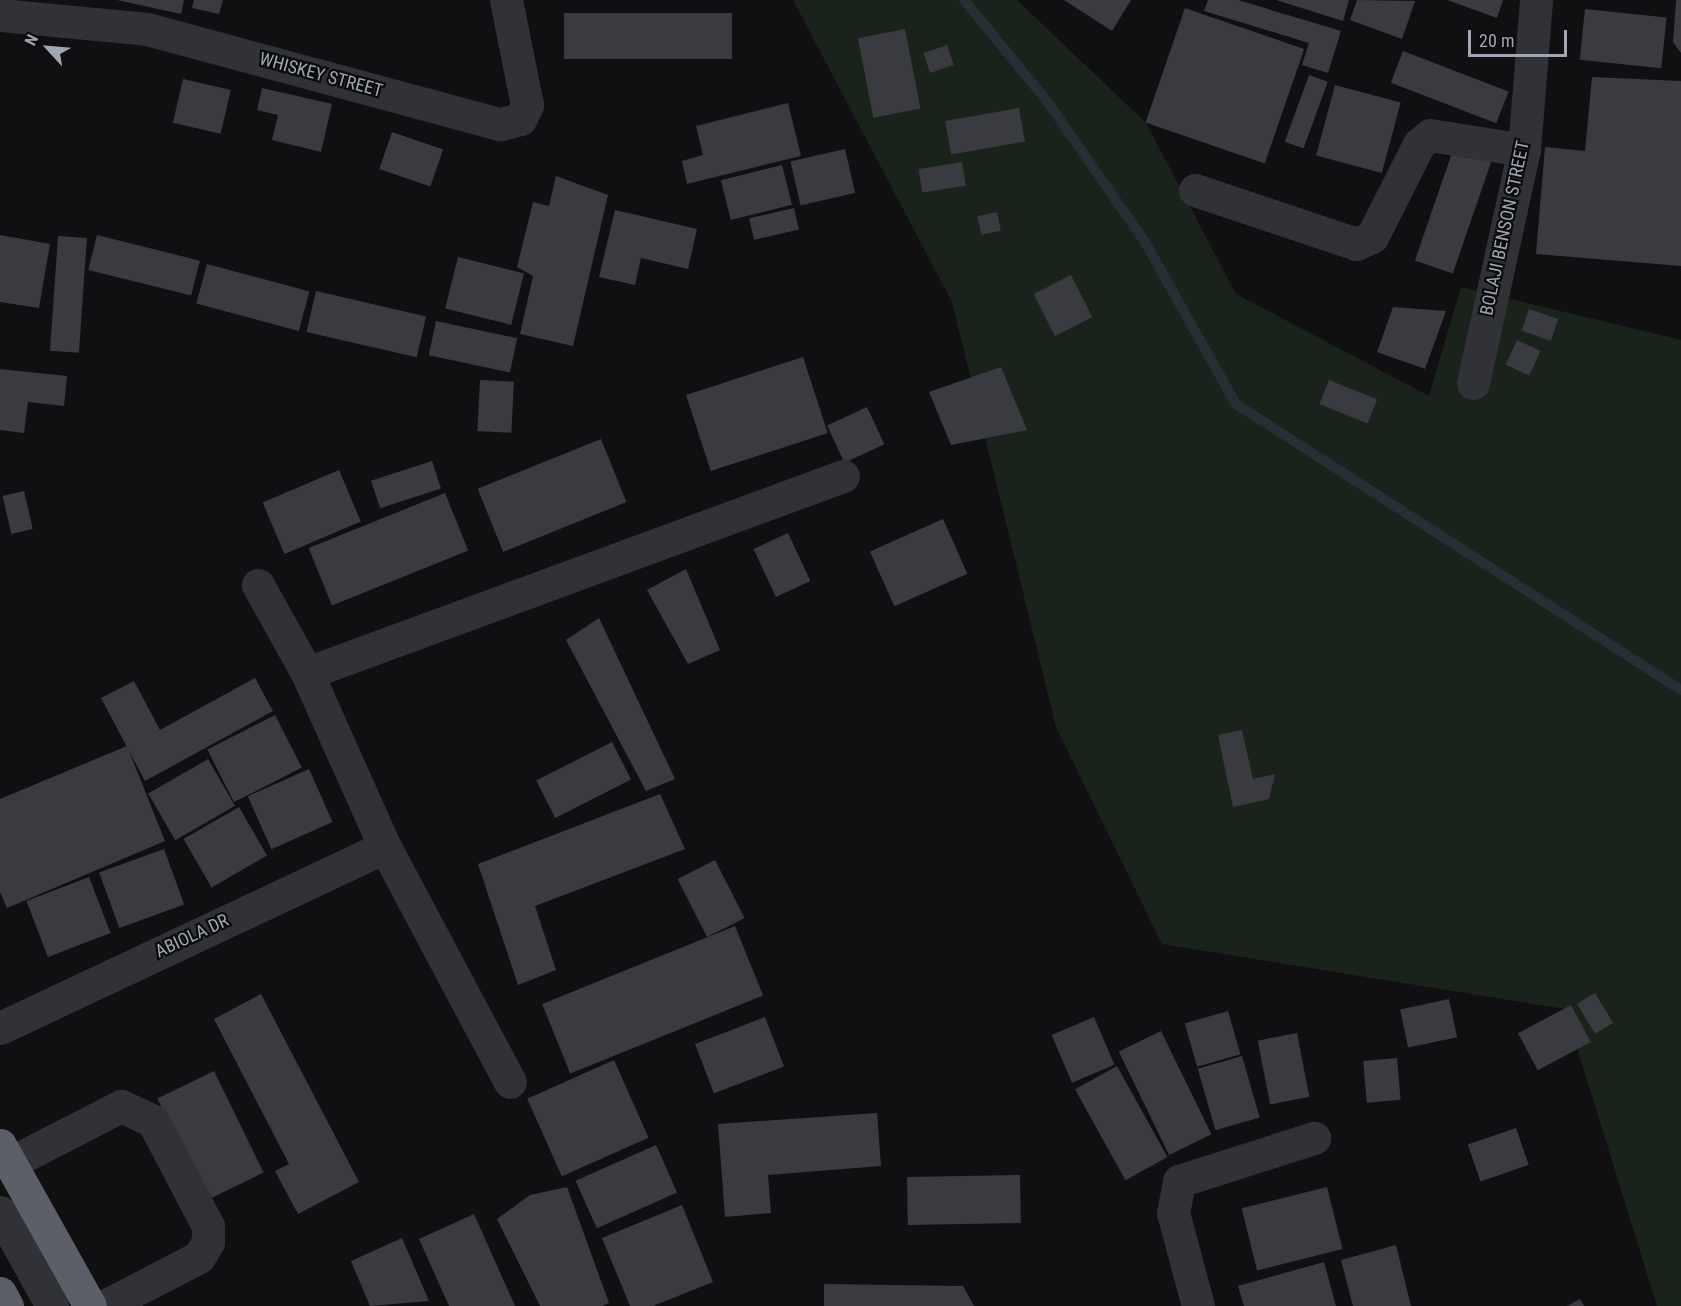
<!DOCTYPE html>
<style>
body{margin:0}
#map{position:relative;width:1681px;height:1306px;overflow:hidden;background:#101012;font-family:"Roboto Condensed",sans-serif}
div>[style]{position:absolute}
.green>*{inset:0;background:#1a221c}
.stream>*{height:10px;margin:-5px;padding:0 5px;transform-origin:5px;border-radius:5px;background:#262e36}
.building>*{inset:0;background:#3a3b40;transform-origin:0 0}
.minor>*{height:33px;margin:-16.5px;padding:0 16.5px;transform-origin:16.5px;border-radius:16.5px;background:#313237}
.highway>*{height:33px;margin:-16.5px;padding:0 16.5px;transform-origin:16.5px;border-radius:16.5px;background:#5d5f68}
span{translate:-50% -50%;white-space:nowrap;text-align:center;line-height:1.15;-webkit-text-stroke:4.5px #0b0b0d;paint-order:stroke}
.street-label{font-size:18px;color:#a0a6b4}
.north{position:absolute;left:18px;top:18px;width:60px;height:60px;-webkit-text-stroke:4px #0b0b0d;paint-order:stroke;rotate:296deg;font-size:16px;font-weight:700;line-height:24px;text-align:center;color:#a0a6b4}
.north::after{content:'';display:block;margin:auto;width:21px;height:27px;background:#a0a6b4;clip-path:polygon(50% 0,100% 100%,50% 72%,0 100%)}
.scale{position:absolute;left:1468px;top:30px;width:99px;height:27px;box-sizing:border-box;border:3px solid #a0a6b4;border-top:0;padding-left:8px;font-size:18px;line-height:21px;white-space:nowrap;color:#a0a6b4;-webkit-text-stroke:4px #0b0b0d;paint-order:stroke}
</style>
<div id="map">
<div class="green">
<i style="clip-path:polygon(793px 0,1017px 0,1146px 123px,1236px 294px,1429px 396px,1461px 287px,1681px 340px,1681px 1306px,1657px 1306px,1565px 1009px,1162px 944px,1056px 727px,952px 302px)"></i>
</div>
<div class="stream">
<i style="left:964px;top:0;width:131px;rotate:50.6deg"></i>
<i style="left:1047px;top:101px;width:172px;rotate:55.2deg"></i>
<i style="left:1145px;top:242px;width:186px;rotate:60.7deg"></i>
<i style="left:1236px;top:404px;width:529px;rotate:32.73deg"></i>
</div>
<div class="building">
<i style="clip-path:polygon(117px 0,184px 0,181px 14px)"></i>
<i style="clip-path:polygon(194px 0,223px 0,219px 14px,192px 8px)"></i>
<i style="clip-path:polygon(1064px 0,1131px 0,1112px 31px)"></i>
<i style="clip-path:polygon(1208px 0,1238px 0,1341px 31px,1328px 73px,1302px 65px,1309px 43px,1204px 11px)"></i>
<i style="clip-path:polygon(1276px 0,1349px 0,1343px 21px)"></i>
<i style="clip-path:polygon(1357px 0,1415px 1px,1402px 39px,1350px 20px)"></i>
<i style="clip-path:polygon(1447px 0,1503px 0,1497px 18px)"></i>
<i style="clip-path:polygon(1676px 0,1681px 0,1681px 53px,1673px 42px)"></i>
<i style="left:1185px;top:8px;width:126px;height:121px;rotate:19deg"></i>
<i style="left:1585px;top:9px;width:82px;height:51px;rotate:6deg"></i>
<i style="left:732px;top:13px;width:46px;height:168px;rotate:90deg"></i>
<i style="left:905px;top:29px;width:81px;height:48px;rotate:79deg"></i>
<i style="left:947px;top:45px;width:21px;height:25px;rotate:71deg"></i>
<i style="left:1403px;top:51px;width:113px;height:34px;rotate:21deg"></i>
<i style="left:1309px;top:75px;width:20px;height:71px;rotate:20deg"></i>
<i style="clip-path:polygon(1592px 77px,1681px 81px,1681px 266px,1536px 254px,1545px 147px,1585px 151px)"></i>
<i style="left:183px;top:79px;width:49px;height:45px;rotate:13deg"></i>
<i style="left:1335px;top:85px;width:68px;height:73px;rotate:15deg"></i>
<i style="clip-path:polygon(262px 88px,332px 104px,321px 152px,272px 140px,278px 115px,257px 110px)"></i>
<i style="clip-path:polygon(788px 103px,801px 156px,687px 184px,682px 161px,703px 155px,696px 126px)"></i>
<i style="left:1019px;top:108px;width:34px;height:75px;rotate:80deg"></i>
<i style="left:392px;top:132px;width:54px;height:39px;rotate:19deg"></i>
<i style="left:1454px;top:147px;width:40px;height:120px;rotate:19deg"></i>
<i style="left:845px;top:149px;width:45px;height:56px;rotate:77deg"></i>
<i style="left:962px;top:162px;width:24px;height:44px;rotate:81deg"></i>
<i style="left:782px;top:165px;width:41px;height:63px;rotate:76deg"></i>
<i style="clip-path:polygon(556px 176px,608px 195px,573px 346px,520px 334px,533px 276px,517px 267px,533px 202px,549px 206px)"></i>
<i style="left:794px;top:208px;width:22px;height:46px;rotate:77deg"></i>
<i style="clip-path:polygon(615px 210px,697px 229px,688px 269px,641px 258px,635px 285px,599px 277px)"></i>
<i style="left:997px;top:212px;width:19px;height:20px;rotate:78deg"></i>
<i style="clip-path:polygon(0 235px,50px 244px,39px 308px,0 302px)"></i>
<i style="left:97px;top:235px;width:106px;height:36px;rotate:14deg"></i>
<i style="left:58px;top:236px;width:29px;height:115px;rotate:4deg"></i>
<i style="left:458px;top:257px;width:68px;height:53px;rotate:14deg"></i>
<i style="left:207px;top:264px;width:106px;height:41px;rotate:15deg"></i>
<i style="left:1071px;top:275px;width:47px;height:42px;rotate:63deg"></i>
<i style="left:316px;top:291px;width:113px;height:42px;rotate:13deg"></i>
<i style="clip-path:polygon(1393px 307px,1446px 311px,1425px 369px,1377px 352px)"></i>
<i style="left:1529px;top:309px;width:31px;height:23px;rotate:19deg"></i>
<i style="left:436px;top:321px;width:83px;height:35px;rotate:12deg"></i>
<i style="left:1517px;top:340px;width:26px;height:27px;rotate:25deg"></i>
<i style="left:803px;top:357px;width:80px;height:123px;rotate:72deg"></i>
<i style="clip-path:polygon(1001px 367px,1027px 430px,951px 445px,929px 392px)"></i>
<i style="clip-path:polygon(0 369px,67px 376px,64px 406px,28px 402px,24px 433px,0 430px)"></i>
<i style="left:480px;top:380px;width:34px;height:51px;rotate:3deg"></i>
<i style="left:1329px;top:380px;width:52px;height:26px;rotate:22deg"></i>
<i style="left:867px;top:407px;width:41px;height:44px;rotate:65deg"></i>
<i style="left:601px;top:439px;width:68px;height:133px;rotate:68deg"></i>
<i style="left:432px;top:461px;width:29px;height:64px;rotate:72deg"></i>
<i style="left:339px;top:470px;width:56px;height:83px;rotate:67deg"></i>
<i style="left:24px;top:491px;width:39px;height:22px;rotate:77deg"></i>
<i style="left:445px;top:493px;width:62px;height:147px;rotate:68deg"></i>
<i style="left:943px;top:519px;width:60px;height:80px;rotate:66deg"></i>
<i style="left:788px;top:533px;width:53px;height:38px;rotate:65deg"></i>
<i style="clip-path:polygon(686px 569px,720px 650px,688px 664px,647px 590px)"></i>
<i style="clip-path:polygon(599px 618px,675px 779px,646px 791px,566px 640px)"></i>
<i style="clip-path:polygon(255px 678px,273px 711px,145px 781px,101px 698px,134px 681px,160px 730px)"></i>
<i style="left:275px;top:715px;width:59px;height:76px;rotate:63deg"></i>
<i style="clip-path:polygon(1242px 730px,1253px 779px,1275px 774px,1269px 799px,1233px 807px,1218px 735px)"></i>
<i style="left:612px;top:742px;width:42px;height:85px;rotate:63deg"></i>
<i style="clip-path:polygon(127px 746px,165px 841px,7px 908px,0 892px,0 799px)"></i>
<i style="left:208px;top:759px;width:54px;height:69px;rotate:60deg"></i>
<i style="left:309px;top:769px;width:58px;height:67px;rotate:66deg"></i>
<i style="clip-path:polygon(660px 794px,685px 849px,535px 906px,556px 970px,518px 985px,478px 864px)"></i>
<i style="left:239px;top:807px;width:56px;height:64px;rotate:60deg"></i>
<i style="left:164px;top:849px;width:59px;height:69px;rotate:70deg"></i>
<i style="left:715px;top:860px;width:65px;height:42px;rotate:63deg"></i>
<i style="left:89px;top:877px;width:60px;height:67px;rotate:69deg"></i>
<i style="left:735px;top:926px;width:75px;height:208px;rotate:68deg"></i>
<i style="left:1595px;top:993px;width:35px;height:21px;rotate:59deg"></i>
<i style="clip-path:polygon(261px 994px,359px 1182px,298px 1214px,275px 1171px,289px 1164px,214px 1019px)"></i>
<i style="left:1449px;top:999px;width:39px;height:50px;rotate:78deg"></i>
<i style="left:1571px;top:1005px;width:42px;height:60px;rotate:62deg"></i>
<i style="left:1228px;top:1011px;width:45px;height:45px;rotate:74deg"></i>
<i style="left:765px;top:1017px;width:53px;height:75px;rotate:69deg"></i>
<i style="left:1094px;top:1017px;width:52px;height:46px;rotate:67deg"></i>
<i style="left:1161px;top:1031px;width:115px;height:47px;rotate:64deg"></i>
<i style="left:1297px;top:1033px;width:65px;height:40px;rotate:79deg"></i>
<i style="left:1242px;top:1056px;width:64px;height:46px;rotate:74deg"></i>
<i style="left:1397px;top:1058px;width:42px;height:34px;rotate:85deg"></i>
<i style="left:614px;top:1060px;width:85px;height:95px;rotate:66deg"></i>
<i style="left:1117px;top:1066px;width:104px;height:48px;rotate:61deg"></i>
<i style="left:214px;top:1071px;width:113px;height:63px;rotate:64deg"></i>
<i style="clip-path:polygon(877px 1113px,881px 1166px,768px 1175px,771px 1213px,725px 1217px,718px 1124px)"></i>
<i style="left:1516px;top:1128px;width:39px;height:51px;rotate:71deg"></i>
<i style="left:656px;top:1145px;width:52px;height:88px;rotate:66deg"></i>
<i style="left:1020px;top:1175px;width:48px;height:113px;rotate:89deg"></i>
<i style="clip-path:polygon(567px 1187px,609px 1303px,602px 1306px,540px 1306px,497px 1219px,530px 1195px)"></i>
<i style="left:1327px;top:1187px;width:64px;height:88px;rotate:76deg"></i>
<i style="clip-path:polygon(682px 1205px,713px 1282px,653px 1306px,630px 1306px,602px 1238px)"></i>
<i style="clip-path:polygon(474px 1214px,515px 1306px,449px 1306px,419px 1239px)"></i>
<i style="clip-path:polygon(402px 1238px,429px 1301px,370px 1306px,351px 1261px)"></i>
<i style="clip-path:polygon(1396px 1245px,1411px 1306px,1353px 1306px,1341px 1260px)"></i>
<i style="clip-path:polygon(1324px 1262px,1336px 1306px,1244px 1306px,1238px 1286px)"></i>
<i style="clip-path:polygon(824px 1284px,963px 1286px,974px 1306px,824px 1306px)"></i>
<i style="clip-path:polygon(1580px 1299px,1584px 1306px,1567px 1306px)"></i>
</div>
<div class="minor">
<i style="left:0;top:15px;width:148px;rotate:5.4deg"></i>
<i style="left:147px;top:29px;width:366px;rotate:15.1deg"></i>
<i style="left:500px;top:124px;width:21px;rotate:-14deg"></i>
<i style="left:520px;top:119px;width:16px;rotate:-63deg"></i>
<i style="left:527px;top:105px;width:107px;rotate:-101.3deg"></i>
<i style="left:1195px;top:190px;width:170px;rotate:18.5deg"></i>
<i style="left:1356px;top:244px;width:17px;rotate:-24deg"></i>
<i style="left:1372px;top:237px;width:104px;rotate:-63.2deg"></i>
<i style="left:1419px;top:144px;width:14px;rotate:-39deg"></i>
<i style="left:1430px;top:135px;width:95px;rotate:9.1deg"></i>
<i style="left:1473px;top:383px;width:239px;rotate:-77.7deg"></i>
<i style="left:1524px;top:150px;width:150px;rotate:-85.4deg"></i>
<i style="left:258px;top:585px;width:101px;rotate:60.9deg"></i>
<i style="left:307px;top:673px;width:191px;rotate:65.9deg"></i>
<i style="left:385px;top:847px;width:266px;rotate:62deg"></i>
<i style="left:307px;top:673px;width:571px;rotate:-20.18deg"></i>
<i style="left:0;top:1028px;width:425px;rotate:-25.2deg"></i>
<i style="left:10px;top:1163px;width:125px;rotate:-27.2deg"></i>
<i style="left:121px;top:1106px;width:35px;rotate:25deg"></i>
<i style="left:153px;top:1121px;width:119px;rotate:62.4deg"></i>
<i style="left:208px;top:1226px;width:16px;rotate:90deg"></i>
<i style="left:208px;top:1242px;width:17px;rotate:121deg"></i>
<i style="left:199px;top:1257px;width:106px;rotate:152.5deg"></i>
<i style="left:0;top:1212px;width:107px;rotate:61deg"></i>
<i style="left:1198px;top:1306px;width:96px;rotate:-105deg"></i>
<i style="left:1173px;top:1213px;width:33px;rotate:-79deg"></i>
<i style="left:1179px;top:1181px;width:142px;rotate:-17.7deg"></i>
</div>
<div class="highway">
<i style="left:0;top:1145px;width:184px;rotate:60.8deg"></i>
<i style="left:0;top:1293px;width:15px;rotate:62deg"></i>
</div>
<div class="street-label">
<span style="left:321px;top:75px;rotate:15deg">WHISKEY STREET</span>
<span style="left:1505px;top:228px;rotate:-78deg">BOLAJI BENSON STREET</span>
<span style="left:192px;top:936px;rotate:-25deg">ABIOLA DR</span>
</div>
<div class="north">N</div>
<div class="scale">20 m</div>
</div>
